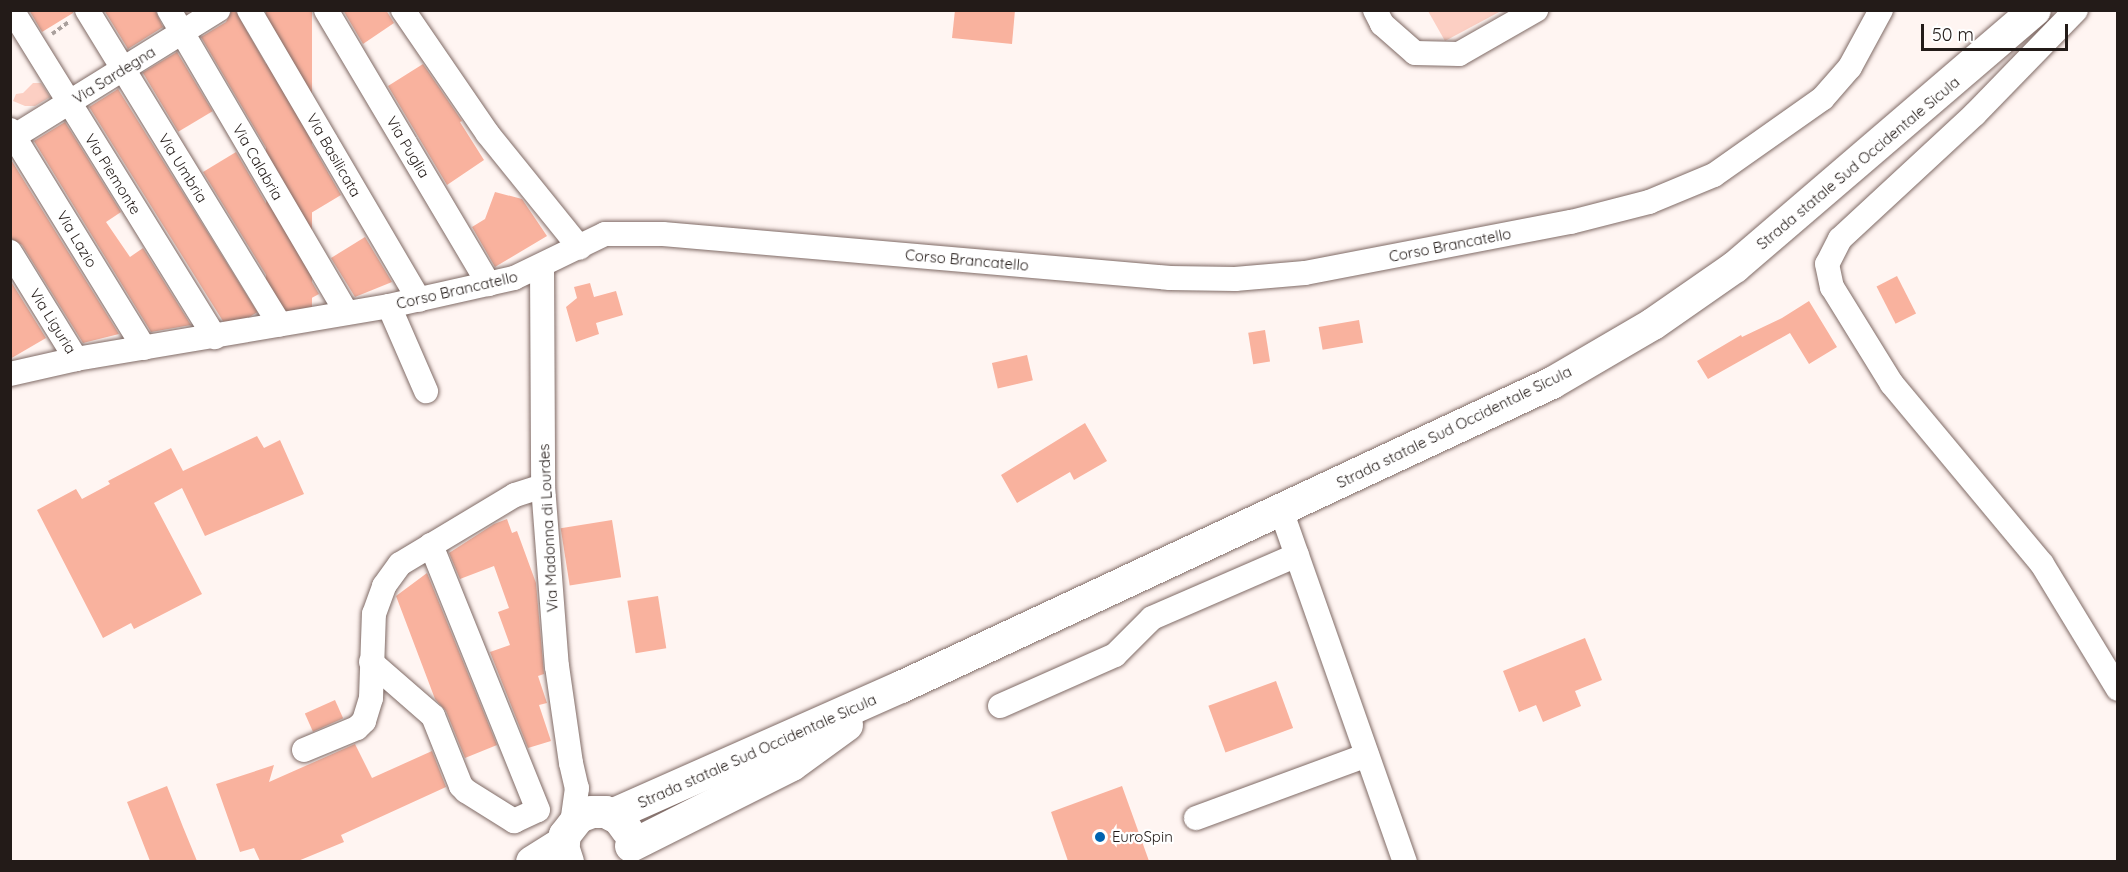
<!DOCTYPE html>
<style>
body{margin:0}
#map{position:relative;width:2128px;height:872px;overflow:hidden;background:#fff5f2;font-family:Quicksand,sans-serif}
div>[style]{position:absolute}
.green>*{inset:0;background:#fccfc3}
.building>*{inset:0;background:#f9b29e;transform-origin:0 0}
.path>*{height:4px;margin-top:-2px;transform-origin:0;background:repeating-linear-gradient(90deg,#aaa09d 0 4.5px,transparent 0 7.5px)}
.roads{filter:drop-shadow(0 0 2px #806b66) drop-shadow(0 0 2px #806b66)}
.minor>*{height:24px;margin:-12px;padding:0 12px;transform-origin:12px;border-radius:12px;background:#fff}
.major>*{height:32px;margin:-16px;padding:0 16px;transform-origin:16px;border-radius:16px;background:#fff}
.dots>*{width:16px;height:16px;translate:-50% -50%;box-sizing:border-box;border:3px solid #fff;border-radius:50%}
span{translate:-50% -50%;white-space:nowrap;text-align:center;line-height:1.15;-webkit-text-stroke:4.5px #fff;paint-order:stroke}
.street-label{font-size:15px;color:#231b18}
.poi-label{font-size:15px;color:#231b18}
.left{translate:0 -50%;text-align:left}
.frame{position:absolute;inset:0;border:12px solid #231b18;pointer-events:none}
.scale{position:absolute;left:1921px;top:24px;width:147px;height:27px;box-sizing:border-box;border:3px solid #231b18;border-top:0;padding-left:8px;font-size:18px;line-height:21px;white-space:nowrap;color:#231b18;-webkit-text-stroke:4px #fff;paint-order:stroke}
</style>
<div id="map">
<div class="green">
<i style="clip-path:polygon(1428px 11px,1501px 11px,1445px 41px)"></i>
<i style="clip-path:polygon(33px 83px,41px 83px,50px 97px,35px 106px,25px 106px,13px 101px,16px 94px,23px 93px)"></i>
</div>
<div class="building">
<i style="clip-path:polygon(29px 10px,73px 10px,73px 13px,42px 32px)"></i>
<i style="clip-path:polygon(104px 10px,155px 10px,163px 27px,128px 49px)"></i>
<i style="clip-path:polygon(232px 10px,235px 10px,341px 195px,306px 216px,201px 37px,226px 22px)"></i>
<i style="left:266px;top:10px;width:46px;height:314px"></i>
<i style="clip-path:polygon(343px 10px,386px 10px,394px 23px,363px 44px)"></i>
<i style="clip-path:polygon(955px 10px,1015px 10px,1012px 44px,952px 38px)"></i>
<i style="left:177px;top:52px;width:69px;height:40px;rotate:59deg"></i>
<i style="clip-path:polygon(423px 64px,462px 121px,460px 122px,484px 160px,447px 185px,388px 86px)"></i>
<i style="left:118px;top:89px;width:263px;height:34px;rotate:58deg"></i>
<i style="clip-path:polygon(65px 122px,121px 212px,106px 222px,130px 257px,143px 248px,191px 325px,151px 332px,34px 141px)"></i>
<i style="clip-path:polygon(236px 152px,319px 294px,295px 307px,287px 309px,203px 172px)"></i>
<i style="clip-path:polygon(10px 158px,119px 334px,83px 343px,22px 245px,10px 238px)"></i>
<i style="clip-path:polygon(495px 192px,522px 199px,547px 236px,495px 267px,472px 227px,485px 219px)"></i>
<i style="clip-path:polygon(365px 237px,392px 282px,355px 297px,331px 258px)"></i>
<i style="left:1897px;top:276px;width:42px;height:23px;rotate:63deg"></i>
<i style="clip-path:polygon(10px 280px,46px 338px,10px 359px)"></i>
<i style="clip-path:polygon(590px 283px,594px 297px,616px 291px,623px 315px,596px 323px,599px 334px,576px 342px,566px 307px,577px 298px,574px 287px)"></i>
<i style="clip-path:polygon(1809px 301px,1837px 347px,1809px 364px,1790px 333px,1708px 379px,1697px 361px,1741px 335px,1742px 337px,1782px 318px)"></i>
<i style="left:1359px;top:320px;width:23px;height:41px;rotate:80deg"></i>
<i style="left:1265px;top:330px;width:32px;height:17px;rotate:81deg"></i>
<i style="left:1027px;top:355px;width:26px;height:36px;rotate:77deg"></i>
<i style="clip-path:polygon(1085px 423px,1107px 461px,1074px 480px,1070px 472px,1017px 503px,1001px 475px)"></i>
<i style="clip-path:polygon(257px 436px,264px 448px,280px 440px,304px 494px,205px 536px,182px 488px,154px 503px,202px 594px,134px 629px,131px 623px,103px 638px,37px 510px,76px 489px,82px 499px,110px 484px,108px 481px,171px 448px,183px 471px)"></i>
<i style="clip-path:polygon(507px 519px,512px 533px,517px 531px,536px 583px,544px 674px,538px 676px,547px 703px,539px 705px,551px 741px,528px 748px,490px 652px,510px 645px,498px 612px,509px 608px,494px 566px,460px 579px,449px 553px,494px 524px)"></i>
<i style="left:612px;top:520px;width:58px;height:52px;rotate:81deg"></i>
<i style="clip-path:polygon(427px 573px,497px 745px,465px 758px,446px 711px,435px 699px,396px 596px)"></i>
<i style="left:658px;top:596px;width:53px;height:31px;rotate:81deg"></i>
<i style="clip-path:polygon(1585px 638px,1602px 680px,1575px 691px,1581px 706px,1543px 722px,1536px 705px,1519px 712px,1503px 671px)"></i>
<i style="left:1276px;top:681px;width:50px;height:72px;rotate:70deg"></i>
<i style="left:335px;top:700px;width:20px;height:33px;rotate:66deg"></i>
<i style="clip-path:polygon(355px 744px,372px 778px,432px 751px,446px 787px,341px 835px,344px 842px,298px 861px,260px 861px,254px 848px,240px 852px,216px 784px,274px 765px,269px 782px)"></i>
<i style="clip-path:polygon(167px 786px,183px 827px,197px 861px,150px 861px,127px 802px)"></i>
<i style="clip-path:polygon(1122px 786px,1149px 861px,1068px 861px,1051px 812px)"></i>
</div>
<div class="path">
<i style="left:52px;top:34px;width:22px;rotate:-36deg"></i>
</div>
<div class="roads">
<div class="minor">
<i style="left:12px;top:10px;width:385px;rotate:58.2deg"></i>
<i style="left:87px;top:10px;width:369px;rotate:58.5deg"></i>
<i style="left:169px;top:10px;width:351px;rotate:59.6deg"></i>
<i style="left:249px;top:10px;width:336px;rotate:59.6deg"></i>
<i style="left:326px;top:10px;width:319px;rotate:59.3deg"></i>
<i style="left:403px;top:10px;width:150px;rotate:55.6deg"></i>
<i style="left:488px;top:134px;width:146px;rotate:51.1deg"></i>
<i style="left:1375px;top:10px;width:16px;rotate:63deg"></i>
<i style="left:1382px;top:24px;width:44px;rotate:41.3deg"></i>
<i style="left:1415px;top:53px;width:44px;rotate:1.3deg"></i>
<i style="left:1459px;top:54px;width:89px;rotate:-29.7deg"></i>
<i style="left:2076px;top:10px;width:145px;rotate:134.2deg"></i>
<i style="left:1975px;top:114px;width:184px;rotate:137.2deg"></i>
<i style="left:1840px;top:239px;width:28px;rotate:117deg"></i>
<i style="left:1827px;top:264px;width:24px;rotate:78deg"></i>
<i style="left:1832px;top:287px;width:114px;rotate:58.3deg"></i>
<i style="left:1892px;top:384px;width:234px;rotate:50.2deg"></i>
<i style="left:2042px;top:564px;width:146px;rotate:58.7deg"></i>
<i style="left:10px;top:130px;width:256px;rotate:58.4deg"></i>
<i style="left:10px;top:139px;width:245px;rotate:-31.8deg"></i>
<i style="left:10px;top:252px;width:126px;rotate:58.3deg"></i>
<i style="left:542px;top:266px;width:220px;rotate:89.7deg"></i>
<i style="left:543px;top:486px;width:181px;rotate:85.6deg"></i>
<i style="left:557px;top:666px;width:98px;rotate:81.8deg"></i>
<i style="left:571px;top:763px;width:26px;rotate:77deg"></i>
<i style="left:577px;top:788px;width:35px;rotate:98deg"></i>
<i style="left:389px;top:306px;width:93px;rotate:66.5deg"></i>
<i style="left:10px;top:374px;width:68px;rotate:-12.8deg"></i>
<i style="left:76px;top:359px;width:317px;rotate:-9.6deg"></i>
<i style="left:389px;top:306px;width:128px;rotate:-12.6deg"></i>
<i style="left:514px;top:278px;width:101px;rotate:-25.8deg"></i>
<i style="left:605px;top:234px;width:58px"></i>
<i style="left:663px;top:234px;width:509px;rotate:4.96deg"></i>
<i style="left:1170px;top:278px;width:65px;rotate:0.9deg"></i>
<i style="left:1235px;top:279px;width:70px;rotate:-4.9deg"></i>
<i style="left:1305px;top:273px;width:271px;rotate:-10.9deg"></i>
<i style="left:1571px;top:222px;width:81px;rotate:-14.4deg"></i>
<i style="left:1649px;top:202px;width:70px;rotate:-22.6deg"></i>
<i style="left:1714px;top:175px;width:133px;rotate:-35.2deg"></i>
<i style="left:1823px;top:98px;width:41px;rotate:-48.9deg"></i>
<i style="left:1850px;top:67px;width:65px;rotate:-61.5deg"></i>
<i style="left:1281px;top:510px;width:373px;rotate:70.6deg"></i>
<i style="left:371px;top:662px;width:82px;rotate:41.1deg"></i>
<i style="left:433px;top:716px;width:75px;rotate:68.2deg"></i>
<i style="left:461px;top:786px;width:7px;rotate:45deg"></i>
<i style="left:466px;top:791px;width:57px;rotate:32deg"></i>
<i style="left:514px;top:821px;width:26px;rotate:-25deg"></i>
<i style="left:538px;top:810px;width:286px;rotate:-112deg"></i>
<i style="left:1000px;top:706px;width:126px;rotate:-23.9deg"></i>
<i style="left:1115px;top:655px;width:52px;rotate:-45deg"></i>
<i style="left:1152px;top:618px;width:158px;rotate:-23.5deg"></i>
<i style="left:304px;top:750px;width:57px;rotate:-22.5deg"></i>
<i style="left:357px;top:728px;width:10px;rotate:-45deg"></i>
<i style="left:364px;top:721px;width:24px;rotate:-73deg"></i>
<i style="left:371px;top:698px;width:84px;rotate:-88deg"></i>
<i style="left:374px;top:614px;width:30px;rotate:-70deg"></i>
<i style="left:384px;top:586px;width:27px;rotate:-54deg"></i>
<i style="left:400px;top:564px;width:134px;rotate:-31deg"></i>
<i style="left:515px;top:495px;width:29px;rotate:-18deg"></i>
<i style="left:1196px;top:818px;width:182px;rotate:-20.2deg"></i>
</div>
<div class="major">
<i style="left:612px;top:815px;width:316px;rotate:-23.9deg"></i>
<i style="left:901px;top:687px;width:718px;rotate:-25.03deg"></i>
<i style="left:1552px;top:383px;width:117px;rotate:-30.3deg"></i>
<i style="left:1653px;top:324px;width:100px;rotate:-34.8deg"></i>
<i style="left:1735px;top:267px;width:395px;rotate:-40.6deg"></i>
<i style="left:631px;top:846px;width:180px;rotate:-26.7deg"></i>
<i style="left:792px;top:765px;width:68px;rotate:-36deg"></i>
<i style="left:532px;top:862px;width:38px;rotate:-32deg"></i>
<i style="left:568px;top:862px;width:16px;rotate:-108deg"></i>
<i style="left:563px;top:847px;width:12px;rotate:-81deg"></i>
<i style="left:565px;top:835px;width:23px;rotate:-52deg"></i>
<i style="left:579px;top:817px;width:14px;rotate:-21deg"></i>
<i style="left:592px;top:812px;width:14px"></i>
<i style="left:606px;top:812px;width:15px;rotate:28deg"></i>
<i style="left:619px;top:819px;width:14px;rotate:54deg"></i>
</div>
</div>
<div class="dots">
<i style="left:1100px;top:837px;background:#0062af"></i>
</div>
<div class="street-label">
<span style="left:114px;top:75px;rotate:-32deg">Via Sardegna</span>
<span style="left:408px;top:147px;rotate:59deg">Via Puglia</span>
<span style="left:334px;top:155px;rotate:60deg">Via Basilicata</span>
<span style="left:258px;top:162px;rotate:60deg">Via Calabria</span>
<span style="left:1858px;top:163px;rotate:-40deg">Strada statale Sud Occidentale Sicula</span>
<span style="left:183px;top:168px;rotate:58deg">Via Umbria</span>
<span style="left:113px;top:174px;rotate:58deg">Via Piemonte</span>
<span style="left:77px;top:239px;rotate:59deg">Via Lazio</span>
<span style="left:1450px;top:245px;rotate:-11deg">Corso Brancatello</span>
<span style="left:967px;top:260px;rotate:5deg">Corso Brancatello</span>
<span style="left:457px;top:290px;rotate:-13deg">Corso Brancatello</span>
<span style="left:53px;top:321px;rotate:58deg">Via Liguria</span>
<span style="left:1454px;top:427px;rotate:-26deg">Strada statale Sud Occidentale Sicula</span>
<span style="left:548px;top:528px;rotate:-93deg">Via Madonna di Lourdes</span>
<span style="left:757px;top:751px;rotate:-24deg">Strada statale Sud Occidentale Sicula</span>
</div>
<div class="poi-label">
<span class="left" style="left:1112px;top:837px">EuroSpin</span>
</div>
<div class="frame"></div>
<div class="scale">50 m</div>
</div>
